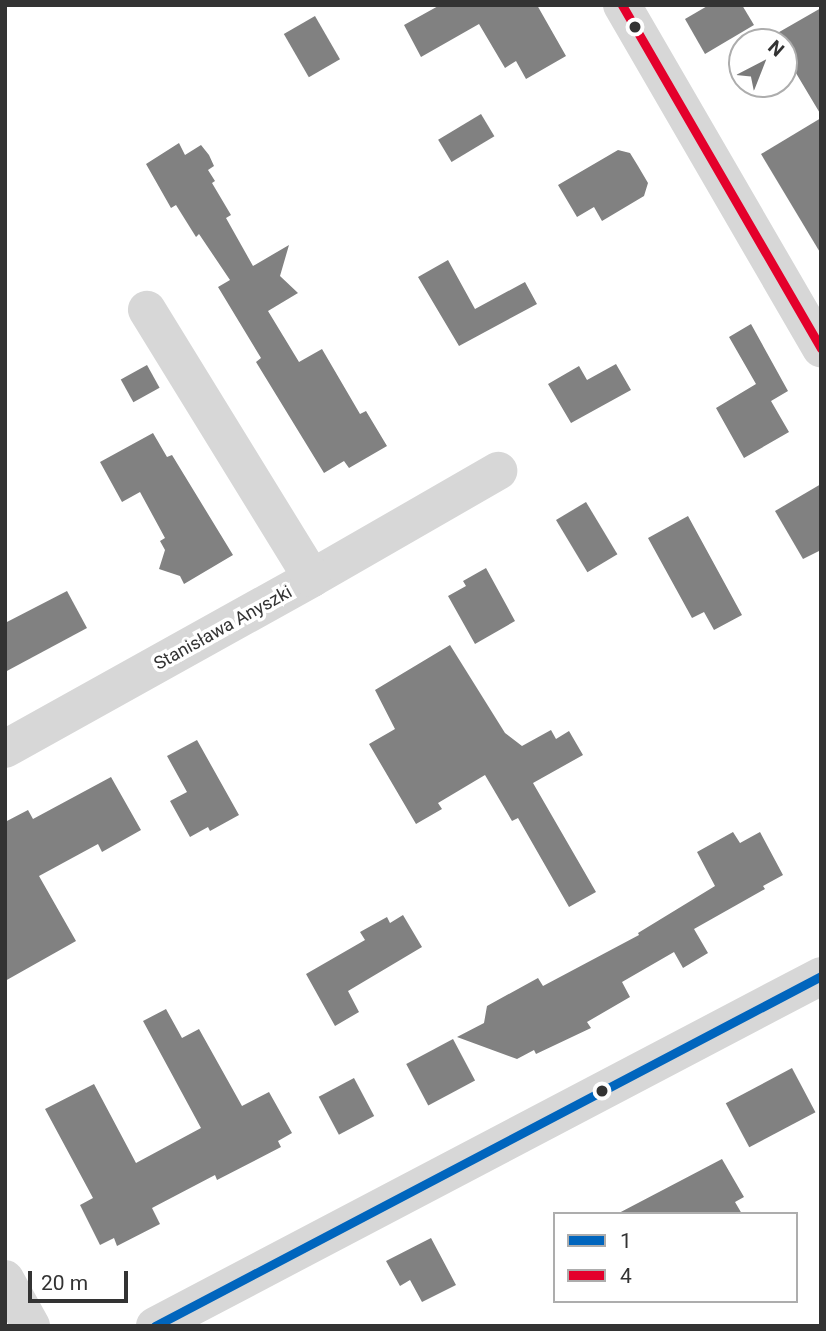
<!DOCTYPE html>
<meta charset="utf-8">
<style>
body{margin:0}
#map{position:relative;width:826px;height:1331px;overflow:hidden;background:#fff;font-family:Roboto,sans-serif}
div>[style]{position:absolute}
.building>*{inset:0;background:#818181;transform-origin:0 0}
.minor>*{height:38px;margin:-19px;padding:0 19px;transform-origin:19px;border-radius:19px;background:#d7d7d7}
.bus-1>*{height:9px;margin:-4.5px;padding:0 4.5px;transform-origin:4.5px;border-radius:4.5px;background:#0065bd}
.bus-2>*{height:9px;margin:-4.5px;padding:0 4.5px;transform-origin:4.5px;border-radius:4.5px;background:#e4002b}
.dots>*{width:19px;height:19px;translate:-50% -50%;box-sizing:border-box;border:4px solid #fff;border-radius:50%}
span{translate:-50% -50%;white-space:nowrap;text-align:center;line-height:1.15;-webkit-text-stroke:7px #fff;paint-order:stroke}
.street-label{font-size:18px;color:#333}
.frame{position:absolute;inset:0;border:7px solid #333;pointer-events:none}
.legend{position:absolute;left:553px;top:1212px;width:245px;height:91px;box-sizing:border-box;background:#fff;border:2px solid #adadad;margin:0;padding:9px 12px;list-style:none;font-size:21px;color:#333}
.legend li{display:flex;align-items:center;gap:14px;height:35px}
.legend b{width:35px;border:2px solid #adadad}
.north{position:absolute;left:728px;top:28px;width:70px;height:70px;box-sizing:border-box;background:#fff;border:2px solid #adadad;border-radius:50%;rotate:42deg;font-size:19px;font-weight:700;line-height:28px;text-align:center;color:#333}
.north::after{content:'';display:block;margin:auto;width:24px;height:32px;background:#7a7a7a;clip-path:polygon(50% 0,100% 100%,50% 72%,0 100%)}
.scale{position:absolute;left:28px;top:1271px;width:100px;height:32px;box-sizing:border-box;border:4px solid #333;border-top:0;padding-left:9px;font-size:21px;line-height:24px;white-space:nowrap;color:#333;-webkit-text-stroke:5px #fff;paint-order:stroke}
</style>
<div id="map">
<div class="building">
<i style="clip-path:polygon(440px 5px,537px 5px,566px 56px,526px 79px,516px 61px,505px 68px,479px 24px,421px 57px,404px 25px)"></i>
<i style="clip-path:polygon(709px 5px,742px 5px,754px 25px,705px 54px,685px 19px)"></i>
<i style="clip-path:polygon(821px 8px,821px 115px,784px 53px,784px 42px,778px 42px,774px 35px)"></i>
<i style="left:315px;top:16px;width:50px;height:36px;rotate:60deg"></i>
<i style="left:481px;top:114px;width:26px;height:50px;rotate:59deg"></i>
<i style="clip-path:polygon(821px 118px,821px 254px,761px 154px)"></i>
<i style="clip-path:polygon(179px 143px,185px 155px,201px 145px,209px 155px,214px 166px,208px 170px,215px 181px,212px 183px,231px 215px,226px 218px,253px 266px,289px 245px,280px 276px,298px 293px,268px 311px,299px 362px,322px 349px,360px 414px,366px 411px,387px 446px,349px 468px,344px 461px,324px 473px,256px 362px,261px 358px,218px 287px,230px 280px,199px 234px,196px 237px,176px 205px,171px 208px,146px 164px)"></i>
<i style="clip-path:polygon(618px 150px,630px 153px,638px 166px,648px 183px,644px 196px,602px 221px,594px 207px,577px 217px,558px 185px)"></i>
<i style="clip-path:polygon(448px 260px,475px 309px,525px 282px,537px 304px,459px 346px,418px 277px)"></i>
<i style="clip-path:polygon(751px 324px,788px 391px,771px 401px,789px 432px,744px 458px,716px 408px,756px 384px,729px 337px)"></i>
<i style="clip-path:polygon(616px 364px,631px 390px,571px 423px,548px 384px,579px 366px,587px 380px)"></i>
<i style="left:147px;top:365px;width:26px;height:30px;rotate:61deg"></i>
<i style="clip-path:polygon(153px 433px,167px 457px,172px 455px,233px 555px,184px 584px,180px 576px,159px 569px,165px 550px,160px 541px,165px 538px,140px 492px,122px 502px,100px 462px)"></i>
<i style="clip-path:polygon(821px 484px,821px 550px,803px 559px,775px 511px)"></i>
<i style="left:586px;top:502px;width:61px;height:35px;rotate:59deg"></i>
<i style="clip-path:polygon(688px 516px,742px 615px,714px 630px,704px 612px,692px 618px,648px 538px)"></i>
<i style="clip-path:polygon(486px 568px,515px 621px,475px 644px,448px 596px,466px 586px,463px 581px)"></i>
<i style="clip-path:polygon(67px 591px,87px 628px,5px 672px,5px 623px)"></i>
<i style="clip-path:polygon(450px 645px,505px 733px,522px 746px,551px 730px,556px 739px,569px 731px,583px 755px,533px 783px,596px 892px,569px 907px,518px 818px,512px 821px,485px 775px,438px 803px,442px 809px,416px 824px,369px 744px,395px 729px,375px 690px)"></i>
<i style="clip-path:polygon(197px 740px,239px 815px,210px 831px,208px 827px,190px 837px,170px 801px,187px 792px,167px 756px)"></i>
<i style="clip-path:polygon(111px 777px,141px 830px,102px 852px,98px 844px,39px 876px,76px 941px,5px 981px,5px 822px,28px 810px,33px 819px)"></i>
<i style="clip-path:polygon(733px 832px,740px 843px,760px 832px,783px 875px,763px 886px,765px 889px,694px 929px,708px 953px,683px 968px,674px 952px,622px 982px,630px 997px,587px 1022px,591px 1028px,536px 1054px,534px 1050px,517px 1059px,457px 1037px,484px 1023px,487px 1006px,538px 978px,543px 986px,639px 935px,638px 933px,715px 886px,697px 852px)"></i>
<i style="clip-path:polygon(403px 915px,422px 947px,348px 991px,359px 1012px,335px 1026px,306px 974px,365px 940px,360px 932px,387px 917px,390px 923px)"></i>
<i style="clip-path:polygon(166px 1009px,182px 1038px,199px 1029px,242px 1106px,269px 1092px,292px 1133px,278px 1141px,281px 1147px,217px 1180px,215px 1175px,152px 1208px,160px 1224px,117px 1246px,114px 1238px,100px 1245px,80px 1205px,93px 1198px,45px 1109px,94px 1084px,136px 1163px,201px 1128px,143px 1021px)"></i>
<i style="left:453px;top:1039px;width:47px;height:53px;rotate:62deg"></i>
<i style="left:792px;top:1068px;width:50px;height:75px;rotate:62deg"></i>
<i style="left:354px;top:1078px;width:43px;height:40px;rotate:62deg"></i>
<i style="clip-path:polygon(722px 1159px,744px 1197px,735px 1202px,742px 1214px,617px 1214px)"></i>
<i style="clip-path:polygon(431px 1238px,456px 1285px,422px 1302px,410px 1280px,400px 1286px,386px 1261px)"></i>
</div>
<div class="minor">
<i style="left:622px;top:5px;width:397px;rotate:59.9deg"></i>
<i style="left:312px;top:578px;width:215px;rotate:-29.9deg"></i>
<i style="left:5px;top:749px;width:351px;rotate:-29.1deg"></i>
<i style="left:312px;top:578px;width:315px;rotate:-121.6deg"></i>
<i style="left:5px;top:1279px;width:54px;rotate:61deg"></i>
<i style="left:155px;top:1326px;width:752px;rotate:-27.72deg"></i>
</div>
<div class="bus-1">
<i style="left:155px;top:1326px;width:752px;rotate:-27.72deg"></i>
</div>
<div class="bus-2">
<i style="left:622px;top:5px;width:397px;rotate:59.9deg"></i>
</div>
<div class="dots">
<i style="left:635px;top:27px;background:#333"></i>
<i style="left:602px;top:1091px;background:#333"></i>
</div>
<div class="street-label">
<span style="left:223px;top:628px;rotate:-29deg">Stanisława Anyszki</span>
</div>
<div class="frame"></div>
<ul class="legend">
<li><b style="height:9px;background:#0065bd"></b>1</li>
<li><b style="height:9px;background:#e4002b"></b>4</li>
</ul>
<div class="north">N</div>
<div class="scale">20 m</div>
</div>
